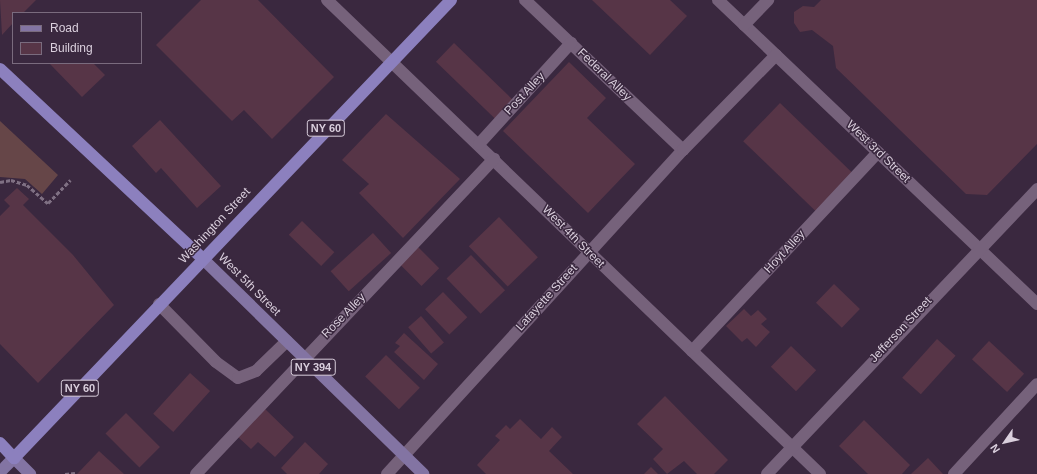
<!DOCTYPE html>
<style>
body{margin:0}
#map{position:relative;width:1037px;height:474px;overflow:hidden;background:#3a283f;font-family:Helvetica,sans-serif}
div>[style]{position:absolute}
.green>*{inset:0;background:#664648}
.building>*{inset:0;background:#573547;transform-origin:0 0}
.path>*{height:2.5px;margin-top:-1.25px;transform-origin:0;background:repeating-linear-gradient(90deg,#7f7083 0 4px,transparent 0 6px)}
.minor>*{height:12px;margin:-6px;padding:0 6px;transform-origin:6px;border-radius:6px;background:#76627b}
.major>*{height:12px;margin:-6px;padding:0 6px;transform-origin:6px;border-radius:6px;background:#8374a3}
.highway>*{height:12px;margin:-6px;padding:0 6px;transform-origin:6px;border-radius:6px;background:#8c80be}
span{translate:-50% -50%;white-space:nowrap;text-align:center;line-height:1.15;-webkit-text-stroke:3px #3a283f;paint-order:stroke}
.shield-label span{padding:1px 3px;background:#3a283f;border:1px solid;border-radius:3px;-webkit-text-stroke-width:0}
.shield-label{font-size:11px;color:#dacfdd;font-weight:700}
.street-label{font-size:12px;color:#dacfdd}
.legend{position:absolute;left:12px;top:12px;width:130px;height:52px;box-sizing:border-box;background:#3a283f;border:1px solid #7a6b7e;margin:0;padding:5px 7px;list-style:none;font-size:12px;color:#dacfdd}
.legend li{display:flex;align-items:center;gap:8px;height:20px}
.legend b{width:20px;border:1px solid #7a6b7e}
.north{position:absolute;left:985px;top:422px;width:40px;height:40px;-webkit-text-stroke:3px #3a283f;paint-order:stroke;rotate:236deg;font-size:11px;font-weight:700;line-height:16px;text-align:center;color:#dacfdd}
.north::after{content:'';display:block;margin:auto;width:14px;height:18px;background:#dacfdd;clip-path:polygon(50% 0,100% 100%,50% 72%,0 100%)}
</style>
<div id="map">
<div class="green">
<i style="clip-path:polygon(0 121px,58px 175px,42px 194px,25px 179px,0 177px)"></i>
</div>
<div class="building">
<i style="clip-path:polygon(0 0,36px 0,23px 13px,13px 13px,13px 23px,2px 35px)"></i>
<i style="clip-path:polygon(201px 0,258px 0,334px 77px,272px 139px,244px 110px,232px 121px,156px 45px)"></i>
<i style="clip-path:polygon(592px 0,670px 0,687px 16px,650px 55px)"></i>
<i style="clip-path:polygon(821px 0,1037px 0,1037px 144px,987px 195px,966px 194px,836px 68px,833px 46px,812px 30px,800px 32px,794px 23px,794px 12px,803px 6px,814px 7px)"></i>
<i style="left:454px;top:43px;width:83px;height:26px;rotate:44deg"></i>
<i style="clip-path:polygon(569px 62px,606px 98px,587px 118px,635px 164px,588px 213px,503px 131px)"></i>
<i style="clip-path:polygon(49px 63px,93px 63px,105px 75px,82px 97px)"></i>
<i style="left:780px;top:103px;width:103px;height:53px;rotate:44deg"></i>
<i style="clip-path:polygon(386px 114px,460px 179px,403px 238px,359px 193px,369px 184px,342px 160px)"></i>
<i style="clip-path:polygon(160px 120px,221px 186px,197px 208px,161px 168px,156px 173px,132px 146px)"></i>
<i style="clip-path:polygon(17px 188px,29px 199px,23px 205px,73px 255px,114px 305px,38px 383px,0 344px,0 216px,10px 206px,4px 200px)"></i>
<i style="left:499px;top:217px;width:56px;height:42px;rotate:46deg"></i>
<i style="left:302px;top:221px;width:45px;height:19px;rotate:44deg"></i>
<i style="left:373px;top:233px;width:27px;height:57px;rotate:48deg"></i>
<i style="left:418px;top:247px;width:30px;height:25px;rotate:45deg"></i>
<i style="left:471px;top:255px;width:49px;height:34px;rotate:46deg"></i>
<i style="left:834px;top:284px;width:36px;height:26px;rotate:44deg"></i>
<i style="left:443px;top:292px;width:35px;height:25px;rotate:46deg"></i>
<i style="clip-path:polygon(744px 309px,751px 316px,758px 310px,767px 319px,761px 324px,770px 332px,756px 347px,747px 338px,742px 342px,726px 326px)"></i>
<i style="left:421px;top:316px;width:35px;height:17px;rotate:49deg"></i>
<i style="clip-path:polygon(404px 333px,438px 364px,424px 380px,394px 352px,400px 346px,395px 343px)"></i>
<i style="left:937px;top:339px;width:25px;height:52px;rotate:42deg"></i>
<i style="left:989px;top:341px;width:48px;height:25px;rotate:43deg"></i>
<i style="left:791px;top:346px;width:35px;height:29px;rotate:44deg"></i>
<i style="left:386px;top:355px;width:47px;height:30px;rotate:44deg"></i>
<i style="left:190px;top:373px;width:27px;height:55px;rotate:42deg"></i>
<i style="clip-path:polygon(665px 396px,728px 460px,714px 474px,697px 474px,684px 461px,667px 474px,653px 459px,663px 449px,637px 424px)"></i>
<i style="clip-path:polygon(265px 409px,294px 437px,275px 457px,258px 442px,251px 449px,238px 437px)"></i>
<i style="left:126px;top:413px;width:48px;height:29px;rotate:45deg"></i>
<i style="clip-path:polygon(520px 419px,541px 439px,552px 427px,562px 437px,549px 451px,573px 474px,486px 474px,477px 465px,500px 440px,495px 436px,506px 425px,510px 429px)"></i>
<i style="clip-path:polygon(864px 420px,910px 465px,902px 474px,868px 474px,839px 446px)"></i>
<i style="clip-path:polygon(305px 442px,328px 464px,319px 474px,287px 474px,281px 468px)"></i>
<i style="clip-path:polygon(99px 451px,124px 474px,77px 474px)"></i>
<i style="clip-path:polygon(928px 458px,943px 474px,911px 474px)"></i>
<i style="clip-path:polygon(651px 467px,658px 474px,644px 474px)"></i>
</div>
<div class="path">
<i style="left:0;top:182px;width:11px;rotate:-10deg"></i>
<i style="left:11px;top:180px;width:17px;rotate:17deg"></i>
<i style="left:27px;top:185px;width:28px;rotate:41deg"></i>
<i style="left:48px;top:203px;width:32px;rotate:-46deg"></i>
<i style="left:65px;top:474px;width:10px;rotate:-6deg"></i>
</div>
<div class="minor">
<i style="left:327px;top:0;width:684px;rotate:43.87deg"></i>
<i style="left:525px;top:0;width:218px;rotate:43.5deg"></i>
<i style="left:718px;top:0;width:441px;rotate:43.6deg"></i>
<i style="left:744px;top:25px;width:35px;rotate:-46deg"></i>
<i style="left:479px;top:144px;width:137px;rotate:-47.7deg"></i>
<i style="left:159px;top:304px;width:81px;rotate:45.5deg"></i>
<i style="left:216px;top:362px;width:27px;rotate:36deg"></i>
<i style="left:238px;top:378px;width:19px;rotate:-21deg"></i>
<i style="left:256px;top:371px;width:43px;rotate:-44.1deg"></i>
<i style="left:692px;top:351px;width:272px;rotate:-46.9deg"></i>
<i style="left:196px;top:474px;width:434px;rotate:-46.6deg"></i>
<i style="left:387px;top:474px;width:439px;rotate:-47.6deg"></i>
<i style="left:683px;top:150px;width:133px;rotate:-45.6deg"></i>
<i style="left:767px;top:474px;width:393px;rotate:-46.5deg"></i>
<i style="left:954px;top:474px;width:122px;rotate:-47.3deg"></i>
</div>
<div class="major">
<i style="left:203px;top:259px;width:308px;rotate:44.3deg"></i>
<i style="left:0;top:472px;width:20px;rotate:-45deg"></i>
<i style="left:14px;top:458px;width:23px;rotate:45deg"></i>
</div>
<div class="highway">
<i style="left:0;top:69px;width:278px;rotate:43.1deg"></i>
<i style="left:0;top:443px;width:21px;rotate:47deg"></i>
<i style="left:14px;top:458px;width:633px;rotate:-46.34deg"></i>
</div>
<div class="shield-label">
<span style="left:326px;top:128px">NY 60</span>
<span style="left:313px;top:367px">NY 394</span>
<span style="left:80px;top:388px">NY 60</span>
</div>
<div class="street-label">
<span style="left:604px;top:75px;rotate:44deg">Federal Alley</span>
<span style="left:525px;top:94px;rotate:-47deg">Post Alley</span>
<span style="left:878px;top:152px;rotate:44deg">West 3rd Street</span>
<span style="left:215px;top:226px;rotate:-47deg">Washington Street</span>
<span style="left:573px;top:237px;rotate:45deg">West 4th Street</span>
<span style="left:785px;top:252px;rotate:-47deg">Hoyt Alley</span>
<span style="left:249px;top:285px;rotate:45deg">West 5th Street</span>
<span style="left:547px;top:298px;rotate:-48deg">Lafayette Street</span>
<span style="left:344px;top:316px;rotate:-46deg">Rose Alley</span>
<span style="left:901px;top:330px;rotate:-47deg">Jefferson Street</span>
</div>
<ul class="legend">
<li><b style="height:5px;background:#8374a3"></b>Road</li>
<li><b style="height:11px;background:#573547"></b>Building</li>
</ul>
<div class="north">N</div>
</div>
